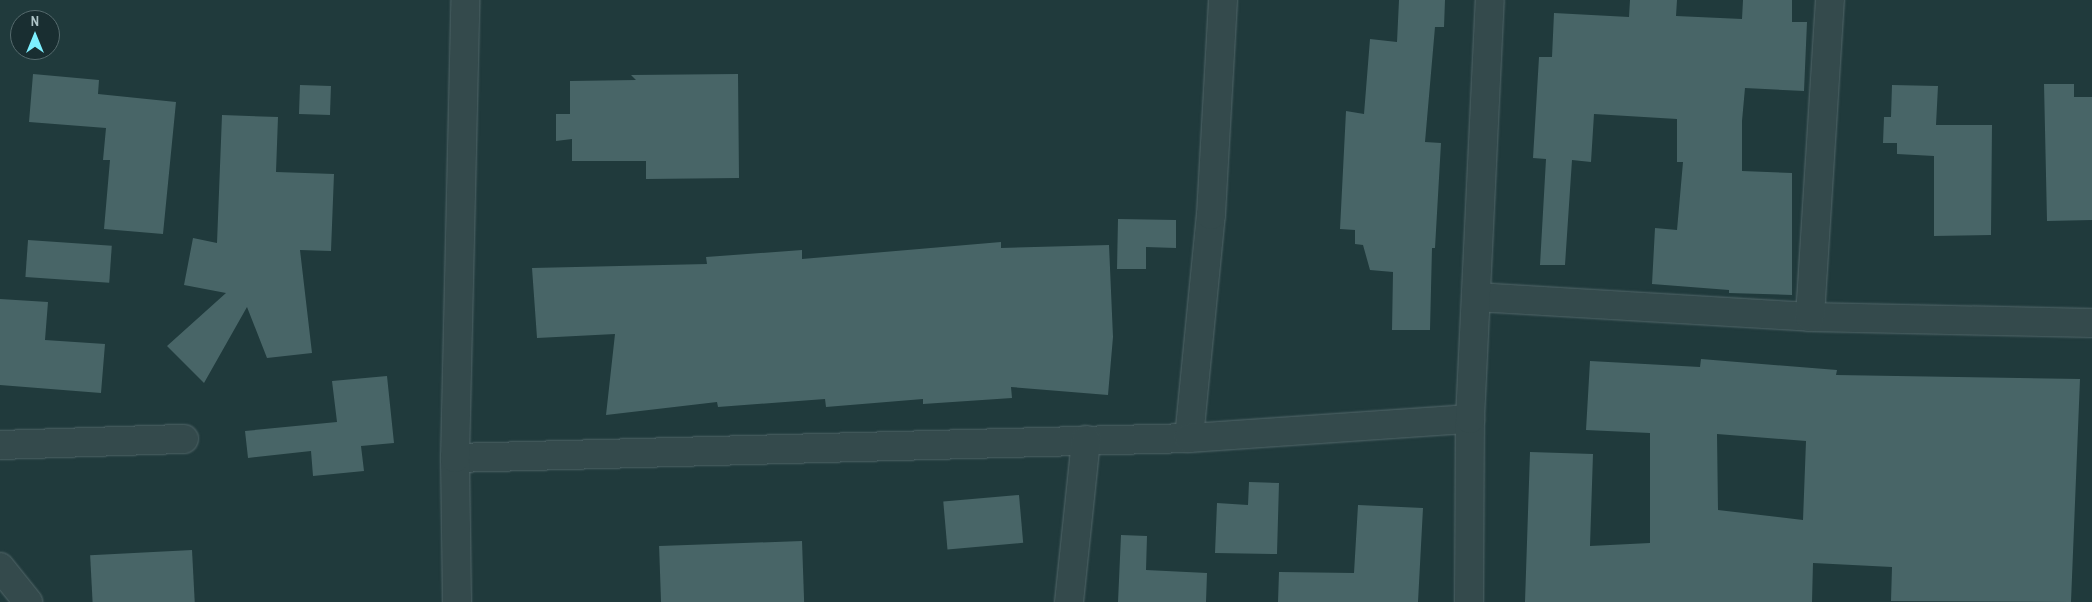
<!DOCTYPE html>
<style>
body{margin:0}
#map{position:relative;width:2092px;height:602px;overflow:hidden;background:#203a3c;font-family:"Archivo Narrow",sans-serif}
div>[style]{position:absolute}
.building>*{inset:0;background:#486567;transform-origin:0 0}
.roads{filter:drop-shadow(0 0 1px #52676a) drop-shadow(0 0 1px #52676a)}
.minor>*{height:28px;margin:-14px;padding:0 14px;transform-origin:14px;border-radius:14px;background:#344a4c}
span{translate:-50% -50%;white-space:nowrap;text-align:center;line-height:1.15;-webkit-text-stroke:4px #192e31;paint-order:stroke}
.north{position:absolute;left:10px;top:10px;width:50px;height:50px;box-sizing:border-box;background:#192e31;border:1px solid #556a6d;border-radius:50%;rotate:0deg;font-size:14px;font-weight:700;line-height:20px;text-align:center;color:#afc5c8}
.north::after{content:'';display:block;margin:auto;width:18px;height:22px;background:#7df0ff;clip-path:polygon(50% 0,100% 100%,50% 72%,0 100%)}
</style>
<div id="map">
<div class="building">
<i style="clip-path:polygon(1399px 0,1445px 0,1444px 27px,1435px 27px,1425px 142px,1441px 143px,1435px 248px,1432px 248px,1430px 330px,1392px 330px,1393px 272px,1370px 270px,1363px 245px,1355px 244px,1355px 230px,1340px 229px,1346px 111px,1364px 114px,1370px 39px,1397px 42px)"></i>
<i style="clip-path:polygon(1630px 0,1677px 0,1676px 16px,1742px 19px,1743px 0,1792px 0,1792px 22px,1807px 22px,1804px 91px,1745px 88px,1742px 121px,1742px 171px,1792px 173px,1792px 295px,1729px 293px,1729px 290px,1652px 284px,1655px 228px,1677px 230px,1683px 162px,1677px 162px,1677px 119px,1594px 114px,1591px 162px,1572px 160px,1565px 265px,1540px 265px,1546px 159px,1533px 158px,1539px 57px,1552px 57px,1554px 13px,1629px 17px)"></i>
<i style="clip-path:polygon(33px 74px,99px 80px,98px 94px,176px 102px,163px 234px,104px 229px,110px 160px,103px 160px,106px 128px,29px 122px)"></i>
<i style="clip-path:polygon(738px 74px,739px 178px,646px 179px,646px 161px,572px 161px,572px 139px,556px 141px,556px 114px,570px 114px,570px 81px,636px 80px,631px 75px)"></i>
<i style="clip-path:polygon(2044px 84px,2074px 84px,2074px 97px,2092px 97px,2092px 220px,2047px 221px)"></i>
<i style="left:300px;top:85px;width:31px;height:29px;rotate:2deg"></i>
<i style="clip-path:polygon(1892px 85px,1938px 86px,1936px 125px,1992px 125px,1991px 235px,1934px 236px,1934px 156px,1897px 154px,1897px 143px,1883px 143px,1884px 117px,1891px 117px)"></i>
<i style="clip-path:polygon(222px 115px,278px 117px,276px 172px,334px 174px,331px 251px,300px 250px,312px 353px,267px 358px,247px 307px,204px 383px,167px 346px,226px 293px,184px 285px,193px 238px,217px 243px)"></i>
<i style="clip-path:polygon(1118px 219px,1176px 220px,1176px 248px,1146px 247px,1146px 269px,1117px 269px)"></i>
<i style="left:28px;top:240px;width:84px;height:37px;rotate:4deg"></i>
<i style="clip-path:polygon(1001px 242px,1001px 248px,1109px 245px,1113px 337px,1108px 395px,1011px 387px,1012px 398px,923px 404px,923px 399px,826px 407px,825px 399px,718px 407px,717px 402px,606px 415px,615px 334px,537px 338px,532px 268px,707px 264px,706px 257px,802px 250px,802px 259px)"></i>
<i style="clip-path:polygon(0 299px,48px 302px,45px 340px,105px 344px,101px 393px,0 385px)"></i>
<i style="clip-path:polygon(evenodd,1701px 359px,1837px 370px,1836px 375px,2080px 379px,2071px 602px,1891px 601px,1892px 567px,1813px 563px,1812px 602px,1525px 602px,1530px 452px,1593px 454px,1590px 546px,1650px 543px,1650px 433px,1586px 430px,1590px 361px,1700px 367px,1701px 359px,1717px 434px,1806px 441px,1803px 520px,1718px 510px,1717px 434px)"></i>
<i style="clip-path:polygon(387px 376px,394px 443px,361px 446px,364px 471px,313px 476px,311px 451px,248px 458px,245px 431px,337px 422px,332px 381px)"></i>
<i style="clip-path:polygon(1249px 482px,1279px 483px,1277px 554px,1215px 553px,1217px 503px,1248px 505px)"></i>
<i style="left:1019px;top:495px;width:48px;height:76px;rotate:85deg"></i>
<i style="clip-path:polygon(1358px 505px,1423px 508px,1418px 602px,1278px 602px,1279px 572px,1354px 573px)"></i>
<i style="clip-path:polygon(1121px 535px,1147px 536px,1146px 570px,1207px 573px,1206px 602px,1118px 602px)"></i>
<i style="left:802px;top:541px;width:61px;height:143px;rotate:88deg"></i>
<i style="left:192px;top:550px;width:52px;height:102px;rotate:87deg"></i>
</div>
<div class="roads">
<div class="minor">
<i style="left:1476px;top:297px;width:335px;rotate:3.4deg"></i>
<i style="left:1810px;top:317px;width:282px;rotate:1.2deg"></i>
<i style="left:1810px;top:317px;width:318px;rotate:-86.4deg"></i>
<i style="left:1189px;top:438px;width:224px;rotate:-84.4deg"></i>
<i style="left:1211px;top:215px;width:215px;rotate:-86.8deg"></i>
<i style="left:0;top:445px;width:184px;rotate:-1.9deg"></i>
<i style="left:455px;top:458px;width:734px;rotate:-1.56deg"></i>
<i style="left:1189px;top:438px;width:282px;rotate:-3.9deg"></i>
<i style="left:0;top:567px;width:45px;rotate:51.3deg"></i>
<i style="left:457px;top:602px;width:144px;rotate:-90.8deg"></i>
<i style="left:455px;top:458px;width:458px;rotate:-88.7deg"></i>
<i style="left:1069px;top:602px;width:163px;rotate:-84deg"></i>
<i style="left:1469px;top:602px;width:183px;rotate:-89.7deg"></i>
<i style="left:1470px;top:419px;width:419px;rotate:-87.3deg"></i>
</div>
</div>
<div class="north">N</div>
</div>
